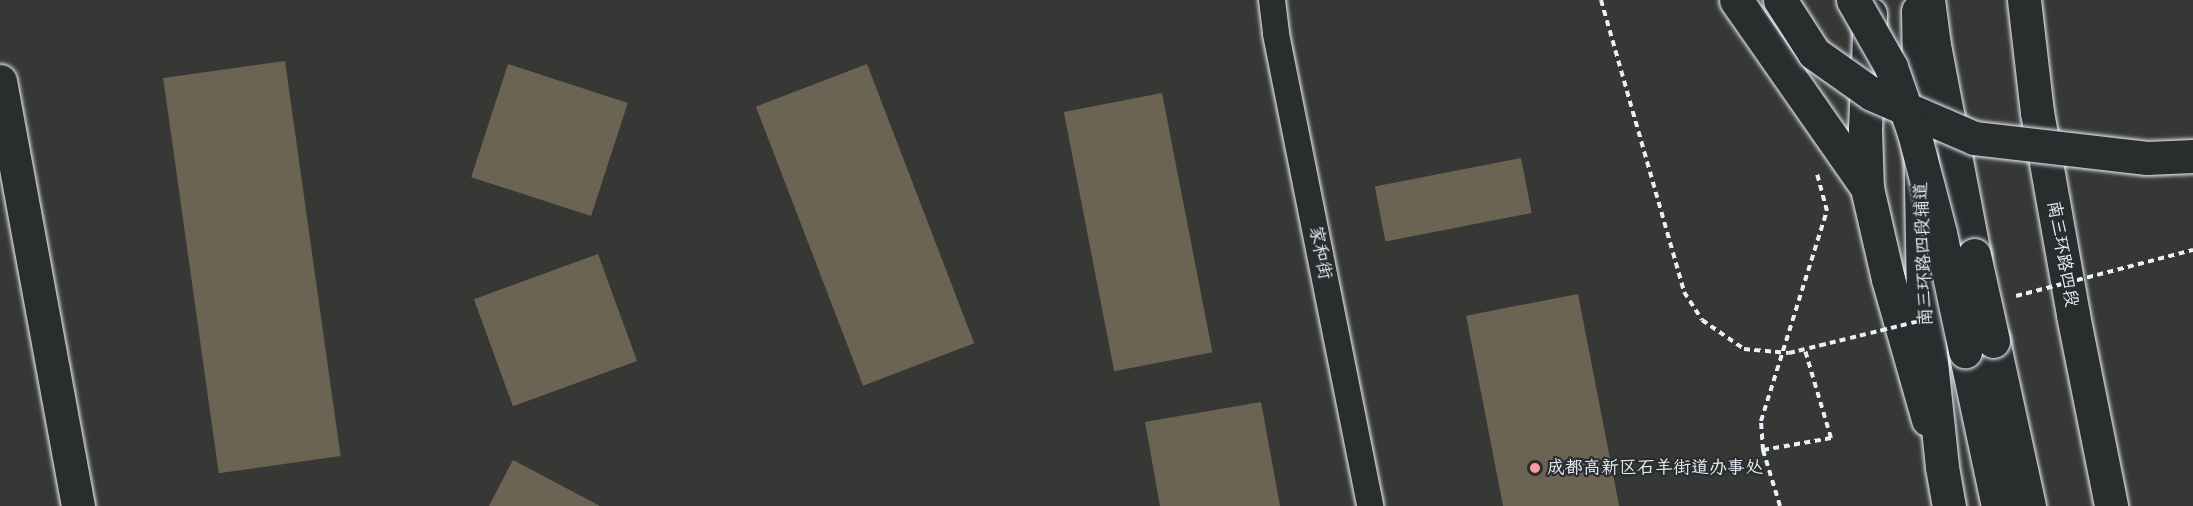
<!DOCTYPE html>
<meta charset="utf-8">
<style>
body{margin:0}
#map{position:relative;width:2193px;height:506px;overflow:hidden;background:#373835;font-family:"Architects Daughter","LXGW WenKai TC",sans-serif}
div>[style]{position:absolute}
.building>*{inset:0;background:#6c6453;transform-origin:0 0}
.path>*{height:4px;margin-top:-2px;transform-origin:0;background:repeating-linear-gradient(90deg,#e8f1f8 0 6px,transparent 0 10.5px)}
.roads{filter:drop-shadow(0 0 2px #e8f1f8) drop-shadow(0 0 2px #e8f1f8)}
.street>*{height:26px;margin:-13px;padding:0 13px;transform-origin:13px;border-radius:13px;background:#2a2d2e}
.secondary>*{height:33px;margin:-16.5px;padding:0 16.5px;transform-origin:16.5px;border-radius:16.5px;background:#2a2d2e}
.primary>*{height:33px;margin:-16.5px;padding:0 16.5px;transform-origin:16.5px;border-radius:16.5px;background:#2a2d2e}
.highway>*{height:33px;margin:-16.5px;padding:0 16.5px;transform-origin:16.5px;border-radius:16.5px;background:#2a2d2e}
.path-bridge>*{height:4px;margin-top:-2px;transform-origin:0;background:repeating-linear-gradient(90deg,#e8f1f8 0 6px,transparent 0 10.5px)}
.bridges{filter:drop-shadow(0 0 2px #e8f1f8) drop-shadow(0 0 2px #e8f1f8)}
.highway-bridge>*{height:33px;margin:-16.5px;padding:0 16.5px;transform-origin:16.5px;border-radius:16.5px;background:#2a2d2e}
.dots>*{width:16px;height:16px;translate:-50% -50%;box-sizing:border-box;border:3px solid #2a2d2e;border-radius:50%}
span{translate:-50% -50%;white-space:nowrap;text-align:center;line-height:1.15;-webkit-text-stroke:4.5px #2a2d2e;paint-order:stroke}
.street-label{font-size:18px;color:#e8f1f8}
.poi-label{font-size:18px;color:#e8f1f8}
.left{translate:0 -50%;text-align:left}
</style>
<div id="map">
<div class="building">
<i style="left:285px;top:61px;width:399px;height:123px;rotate:82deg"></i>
<i style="left:508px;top:64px;width:126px;height:119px;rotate:18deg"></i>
<i style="left:867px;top:64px;width:299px;height:119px;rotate:69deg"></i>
<i style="left:1162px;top:93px;width:264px;height:100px;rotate:79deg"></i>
<i style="left:1521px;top:158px;width:56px;height:149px;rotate:79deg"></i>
<i style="left:598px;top:254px;width:114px;height:132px;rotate:70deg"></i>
<i style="left:1578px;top:294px;width:216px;height:114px;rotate:79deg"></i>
<i style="clip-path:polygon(1261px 402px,1280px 506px,1160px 506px,1145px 422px)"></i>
<i style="clip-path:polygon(513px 460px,600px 506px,489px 506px)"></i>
</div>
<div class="path">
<i style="left:1763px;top:450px;width:29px;rotate:-94deg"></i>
<i style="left:1761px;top:421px;width:220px;rotate:-72.6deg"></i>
<i style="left:1827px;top:211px;width:38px;rotate:-105deg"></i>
<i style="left:1780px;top:506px;width:59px;rotate:-106.9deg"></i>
<i style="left:1763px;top:450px;width:69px;rotate:-10deg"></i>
<i style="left:1831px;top:438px;width:92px;rotate:-106.5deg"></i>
</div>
<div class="roads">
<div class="street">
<i style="left:1272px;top:0;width:34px;rotate:83deg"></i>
<i style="left:1276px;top:34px;width:481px;rotate:78.7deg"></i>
</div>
<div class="secondary">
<i style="left:1870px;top:14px;width:115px;rotate:92.5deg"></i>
<i style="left:1865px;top:129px;width:59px;rotate:88.1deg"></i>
<i style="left:1867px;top:188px;width:93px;rotate:77deg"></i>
<i style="left:1888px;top:279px;width:146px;rotate:74.1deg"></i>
<i style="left:0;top:81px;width:432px;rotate:79.6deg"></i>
</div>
<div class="primary">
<i style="left:1918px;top:11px;width:275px;rotate:89deg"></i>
<i style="left:1923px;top:286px;width:182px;rotate:84deg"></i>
<i style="left:1942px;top:467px;width:40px;rotate:80deg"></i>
</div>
<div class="highway">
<i style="left:1736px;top:0;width:229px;rotate:55.1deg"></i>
<i style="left:1928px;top:0;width:45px;rotate:82.4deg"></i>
<i style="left:1934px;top:45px;width:214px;rotate:79.2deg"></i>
<i style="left:2024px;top:0;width:113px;rotate:83.4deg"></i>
<i style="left:2037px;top:112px;width:206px;rotate:79.9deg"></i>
<i style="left:2073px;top:315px;width:195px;rotate:78.7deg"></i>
<i style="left:1993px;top:341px;width:169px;rotate:77.7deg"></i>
<i style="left:1965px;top:351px;width:158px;rotate:78deg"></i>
</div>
</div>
<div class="path-bridge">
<i style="left:1601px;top:0;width:304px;rotate:74.1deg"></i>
<i style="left:1684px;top:292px;width:33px;rotate:57deg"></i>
<i style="left:1702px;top:320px;width:51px;rotate:34.6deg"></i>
<i style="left:1744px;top:349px;width:45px;rotate:5.1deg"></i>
<i style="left:1789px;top:353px;width:142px;rotate:-13.8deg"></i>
<i style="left:2016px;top:296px;width:183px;rotate:-14.6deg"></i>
</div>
<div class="bridges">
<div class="highway-bridge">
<i style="left:1780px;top:0;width:63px;rotate:57.3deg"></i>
<i style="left:1814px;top:53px;width:71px;rotate:35.3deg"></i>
<i style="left:1872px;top:94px;width:111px;rotate:23.3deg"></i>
<i style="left:1974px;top:138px;width:174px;rotate:6.6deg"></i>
<i style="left:2147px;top:158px;width:46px;rotate:-2.5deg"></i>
<i style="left:1853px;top:0;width:77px;rotate:60.4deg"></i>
<i style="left:1891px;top:67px;width:70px;rotate:70.8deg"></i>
<i style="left:1914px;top:133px;width:103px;rotate:75.4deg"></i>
<i style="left:1940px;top:233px;width:121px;rotate:78deg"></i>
<i style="left:1974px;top:255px;width:88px;rotate:77.5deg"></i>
</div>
</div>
<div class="dots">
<i style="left:1535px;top:468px;background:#ff9aa2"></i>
</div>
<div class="street-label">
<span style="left:1320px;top:253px;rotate:79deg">家和街</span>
<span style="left:1924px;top:254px;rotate:-92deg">南三环路四段辅道</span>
<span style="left:2062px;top:254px;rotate:80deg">南三环路四段</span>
</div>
<div class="poi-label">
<span class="left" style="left:1547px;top:468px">成都高新区石羊街道办事处</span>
</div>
</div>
